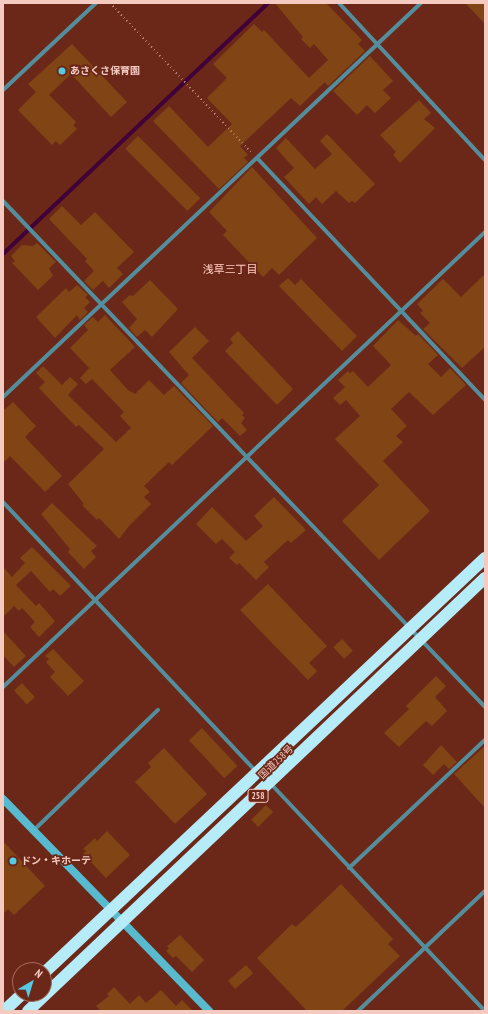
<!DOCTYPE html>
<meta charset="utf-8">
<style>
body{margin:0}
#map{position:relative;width:488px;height:1014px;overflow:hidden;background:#6b2718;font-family:"PT Sans Narrow","Noto Sans JP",sans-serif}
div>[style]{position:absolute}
.stream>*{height:3.5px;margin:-1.75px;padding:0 1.75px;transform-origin:1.75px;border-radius:1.75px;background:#400139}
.building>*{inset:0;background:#804415;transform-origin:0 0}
.path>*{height:2px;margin-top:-1px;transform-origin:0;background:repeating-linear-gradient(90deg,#b47e71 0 1px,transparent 0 4px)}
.street>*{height:4px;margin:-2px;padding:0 2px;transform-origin:2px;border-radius:2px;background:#548e9c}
.secondary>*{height:8px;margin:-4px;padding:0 4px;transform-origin:4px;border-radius:4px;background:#57bacf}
.highway>*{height:12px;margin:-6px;padding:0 6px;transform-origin:6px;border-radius:6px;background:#b6ebf8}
.dots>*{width:11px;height:11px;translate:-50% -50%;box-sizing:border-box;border:2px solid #6b2718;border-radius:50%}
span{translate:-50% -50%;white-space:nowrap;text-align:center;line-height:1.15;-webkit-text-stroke:3.5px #6b2718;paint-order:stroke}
.shield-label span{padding:1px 3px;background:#6b2718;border:1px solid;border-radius:3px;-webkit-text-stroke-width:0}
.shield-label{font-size:9px;color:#f5cbc1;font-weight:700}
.poi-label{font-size:10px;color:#f5cbc1;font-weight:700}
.left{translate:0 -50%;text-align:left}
.street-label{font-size:10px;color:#f5cbc1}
.neighbourhood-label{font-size:11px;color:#ffccc0}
.frame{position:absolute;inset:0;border:4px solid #f5cbc1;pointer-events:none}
.north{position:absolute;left:12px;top:962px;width:40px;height:40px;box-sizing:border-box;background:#6b2718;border:1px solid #a2695c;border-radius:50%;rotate:38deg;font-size:11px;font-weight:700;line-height:16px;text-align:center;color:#f5cbc1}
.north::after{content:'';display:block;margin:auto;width:14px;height:18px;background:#57c9e1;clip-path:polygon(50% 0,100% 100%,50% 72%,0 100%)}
</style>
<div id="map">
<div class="stream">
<i style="left:3px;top:254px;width:365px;rotate:-43.4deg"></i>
</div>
<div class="building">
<i style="clip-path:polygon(275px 3px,326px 3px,362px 40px,358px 44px,365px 51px,328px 86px,325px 82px,300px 106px,291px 98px,272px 116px,240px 146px,248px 155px,244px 158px,248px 162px,219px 189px,153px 121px,169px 106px,208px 147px,232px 124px,207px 98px,227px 78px,213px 64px,254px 24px,262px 32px,264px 30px,309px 78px,328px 60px,314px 44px,310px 48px,301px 39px,303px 37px)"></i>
<i style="clip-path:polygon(465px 3px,485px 3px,485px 24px)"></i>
<i style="clip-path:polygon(72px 44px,127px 102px,111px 117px,71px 74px,49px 95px,76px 122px,73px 125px,77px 129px,60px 145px,56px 141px,52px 145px,18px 110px,36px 92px,28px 84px)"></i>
<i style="clip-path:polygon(370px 56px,393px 81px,383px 90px,391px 98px,375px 113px,367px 105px,357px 115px,333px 91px)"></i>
<i style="clip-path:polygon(419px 100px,431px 113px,424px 119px,435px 128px,400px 163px,393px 155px,396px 152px,380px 135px)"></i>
<i style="clip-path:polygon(327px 134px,375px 184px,355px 203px,352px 201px,349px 203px,336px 191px,322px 204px,316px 197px,309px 204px,284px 177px,294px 168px,276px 148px,286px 138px,315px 169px,332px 154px,320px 141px)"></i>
<i style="left:138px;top:136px;width:88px;height:18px;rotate:45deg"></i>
<i style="clip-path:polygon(252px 167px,317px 238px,279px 275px,272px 268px,263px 277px,223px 235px,227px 231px,209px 212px)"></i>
<i style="clip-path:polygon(62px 206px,81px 225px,95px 212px,134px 252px,117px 268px,123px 274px,109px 288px,103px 281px,93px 290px,84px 281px,94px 271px,85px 261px,87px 259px,49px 219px)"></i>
<i style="clip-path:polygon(37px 243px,56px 262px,49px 268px,53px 276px,38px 290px,12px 263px,15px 261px,11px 256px,22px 245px,33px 246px)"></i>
<i style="clip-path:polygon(485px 274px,485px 347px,462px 368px,423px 329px,430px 323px,420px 313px,423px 311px,417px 304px,443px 279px,461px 297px)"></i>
<i style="clip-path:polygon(288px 278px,295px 285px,301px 279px,357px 336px,342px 351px,279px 286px)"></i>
<i style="clip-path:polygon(150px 280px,178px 309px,152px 337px,145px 330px,137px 337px,129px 328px,137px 319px,122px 302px,130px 295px,133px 296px)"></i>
<i style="clip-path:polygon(77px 285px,88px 295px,85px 297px,90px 302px,84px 308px,88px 312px,80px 320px,77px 315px,55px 338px,36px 317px,66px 288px,69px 292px)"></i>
<i style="clip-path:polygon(105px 315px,135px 347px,110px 370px,128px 390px,135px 394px,149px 380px,164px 395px,174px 386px,213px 426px,172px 465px,169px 462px,144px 486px,150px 492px,144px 497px,151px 504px,129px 526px,119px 539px,99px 518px,97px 520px,82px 505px,84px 504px,68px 484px,104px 449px,79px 425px,76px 427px,39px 388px,45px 382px,36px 373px,43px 366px,62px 385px,70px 377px,78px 384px,68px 395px,116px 442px,131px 428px,120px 416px,124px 412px,92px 379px,86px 384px,80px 378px,89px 368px,70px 348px,88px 330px,84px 325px,93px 317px,98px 322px)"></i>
<i style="clip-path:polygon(398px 320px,416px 336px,418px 334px,438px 355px,428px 364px,441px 377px,450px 368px,466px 385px,433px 415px,409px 392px,391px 409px,407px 426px,396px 436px,403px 442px,383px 461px,430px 511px,379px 560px,342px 521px,379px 485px,335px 439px,360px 416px,346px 400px,340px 405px,333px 398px,345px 387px,338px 380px,348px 371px,350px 373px,353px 371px,368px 387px,391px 365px,373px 346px)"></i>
<i style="clip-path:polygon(195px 327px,209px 341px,192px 358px,244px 413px,242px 415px,245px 418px,241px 423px,247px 430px,240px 436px,222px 418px,218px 422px,181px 383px,189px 375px,169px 352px)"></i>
<i style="clip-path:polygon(238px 331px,293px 389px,277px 405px,225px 351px,233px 343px,230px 339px)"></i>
<i style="clip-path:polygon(13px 402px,36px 426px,25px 437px,62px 476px,45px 492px,10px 456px,3px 463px,3px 411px)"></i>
<i style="clip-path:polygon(274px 497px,306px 530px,291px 543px,288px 540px,264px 562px,269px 567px,256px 580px,239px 563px,237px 565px,229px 558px,235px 552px,222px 539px,216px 544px,196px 524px,212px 507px,246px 541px,263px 526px,254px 516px)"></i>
<i style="clip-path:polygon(52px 503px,97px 546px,91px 551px,96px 557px,84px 569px,68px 552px,70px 549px,41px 514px)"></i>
<i style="clip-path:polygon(32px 547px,71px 586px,60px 596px,53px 589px,50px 592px,31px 571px,16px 585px,36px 606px,39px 603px,55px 621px,39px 637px,30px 627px,35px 622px,22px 608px,19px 611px,14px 606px,3px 617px,3px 567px,12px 577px,25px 563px,20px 558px)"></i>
<i style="clip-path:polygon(268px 584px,327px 646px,309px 663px,317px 671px,308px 680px,240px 610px)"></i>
<i style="clip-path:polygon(3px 631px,26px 656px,14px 667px,3px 655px)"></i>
<i style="left:342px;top:639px;width:16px;height:12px;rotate:47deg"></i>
<i style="clip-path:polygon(53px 649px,84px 681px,68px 696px,50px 677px,55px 672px,46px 662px,49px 659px,45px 656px)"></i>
<i style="clip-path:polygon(436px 676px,446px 686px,435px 697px,447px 711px,432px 726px,426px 721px,399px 747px,384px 733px,409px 709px,406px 706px)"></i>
<i style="left:22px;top:683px;width:19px;height:11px;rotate:47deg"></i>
<i style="left:202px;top:728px;width:52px;height:18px;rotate:47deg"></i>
<i style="clip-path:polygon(441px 745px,457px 762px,449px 769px,444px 764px,433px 775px,423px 765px)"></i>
<i style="clip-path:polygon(485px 746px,485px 808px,454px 774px)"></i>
<i style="clip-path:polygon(164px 748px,207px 794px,175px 824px,135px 782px,151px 767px,148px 763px)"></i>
<i style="left:266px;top:805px;width:10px;height:21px;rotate:45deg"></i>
<i style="clip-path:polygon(107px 831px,130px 855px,106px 878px,83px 854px,86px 851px,83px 849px,95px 838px,97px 841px)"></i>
<i style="clip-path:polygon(3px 841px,45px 886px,14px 915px,8px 909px,3px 914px)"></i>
<i style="clip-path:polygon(341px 884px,393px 939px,388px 944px,400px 956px,342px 1011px,307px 1011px,257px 958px,292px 924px,296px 927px)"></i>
<i style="clip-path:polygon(180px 935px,204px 960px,192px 972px,176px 956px,173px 958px,166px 951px,169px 948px,167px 946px)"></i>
<i style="left:246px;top:965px;width:11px;height:24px;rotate:49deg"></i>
<i style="clip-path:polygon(114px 987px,130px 1004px,139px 995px,146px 1003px,161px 990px,176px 1006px,182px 1000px,193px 1011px,101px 1011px,96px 1006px,109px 996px,107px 994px)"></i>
</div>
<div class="path">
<i style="left:110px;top:3px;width:207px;rotate:46.6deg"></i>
</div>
<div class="street">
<i style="left:339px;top:3px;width:214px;rotate:47.1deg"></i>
<i style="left:3px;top:90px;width:127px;rotate:-43.1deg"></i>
<i style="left:258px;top:159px;width:331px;rotate:46.7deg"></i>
<i style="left:3px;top:201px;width:699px;rotate:46.39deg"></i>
<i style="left:3px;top:397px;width:574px;rotate:-43.31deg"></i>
<i style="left:3px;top:502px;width:369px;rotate:46.8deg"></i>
<i style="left:3px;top:687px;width:663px;rotate:-43.35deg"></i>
<i style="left:271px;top:784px;width:312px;rotate:46.7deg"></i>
<i style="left:33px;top:831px;width:174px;rotate:-44.1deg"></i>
<i style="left:349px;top:868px;width:187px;rotate:-43.3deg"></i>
<i style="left:358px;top:1011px;width:175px;rotate:-43.4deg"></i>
</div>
<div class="secondary">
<i style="left:3px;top:799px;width:296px;rotate:45.8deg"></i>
</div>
<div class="highway">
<i style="left:44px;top:973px;width:606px;rotate:-43.26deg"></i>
<i style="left:4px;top:1011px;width:25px;rotate:-43deg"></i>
<i style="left:28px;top:1011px;width:630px;rotate:-43.46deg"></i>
</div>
<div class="dots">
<i style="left:62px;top:71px;background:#57c9e1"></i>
<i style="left:13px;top:861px;background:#57c9e1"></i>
</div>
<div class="shield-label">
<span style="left:258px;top:796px">258</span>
</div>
<div class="poi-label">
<span class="left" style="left:70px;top:71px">あさくさ保育園</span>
<span class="left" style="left:21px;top:861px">ドン・キホーテ</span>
</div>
<div class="street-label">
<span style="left:276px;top:762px;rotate:-44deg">国道258号</span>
</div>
<div class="neighbourhood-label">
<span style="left:230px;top:269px">浅草三丁目</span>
</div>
<div class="frame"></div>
<div class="north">N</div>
</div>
